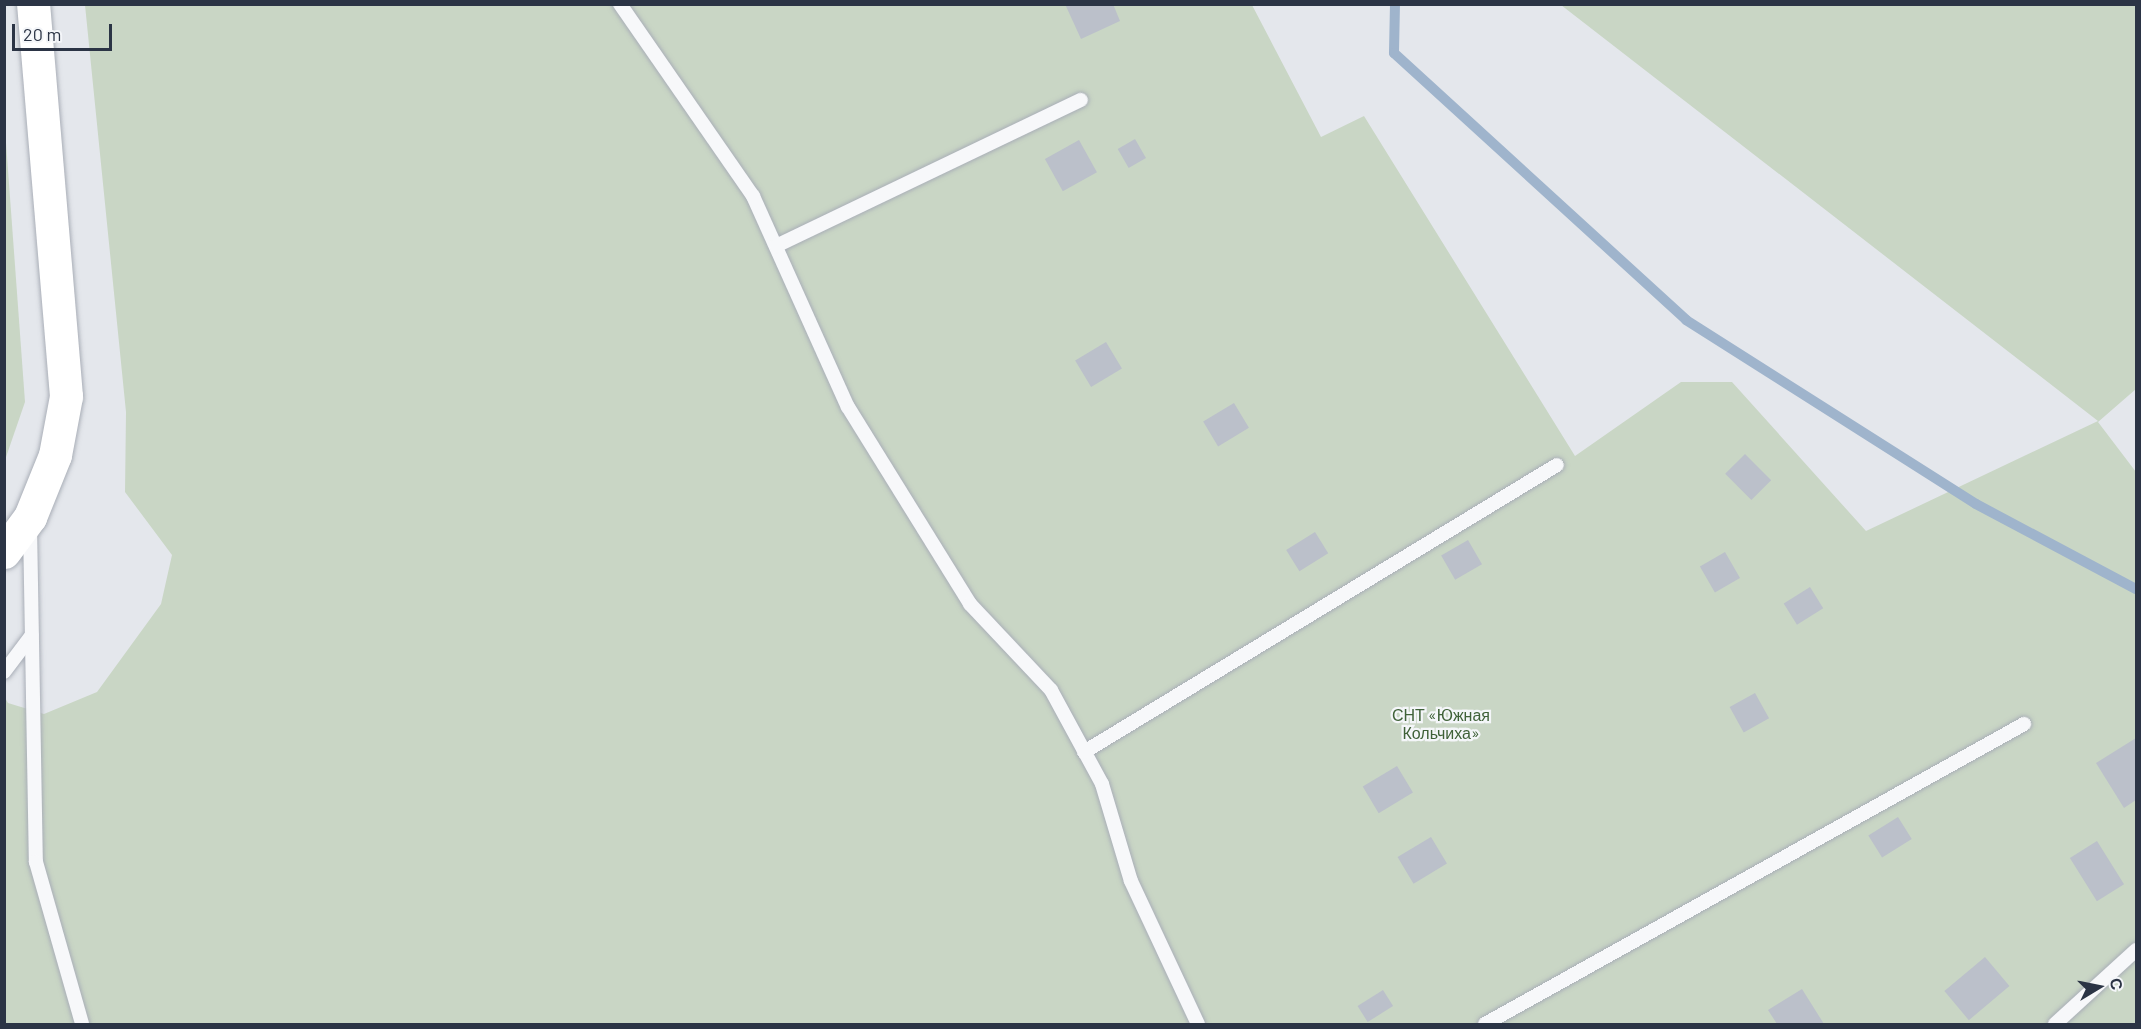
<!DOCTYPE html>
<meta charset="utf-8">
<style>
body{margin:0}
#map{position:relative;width:2141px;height:1029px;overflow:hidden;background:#e4e7ec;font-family:Barlow,sans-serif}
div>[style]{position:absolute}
.green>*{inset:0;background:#c9d6c5}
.stream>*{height:10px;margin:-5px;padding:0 5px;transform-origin:5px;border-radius:5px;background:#9fb4cc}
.building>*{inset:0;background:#bbc0ca;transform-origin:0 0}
.roads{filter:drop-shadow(0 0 2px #a9aeb7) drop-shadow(0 0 2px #a9aeb7)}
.lane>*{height:14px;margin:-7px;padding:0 7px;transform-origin:7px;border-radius:7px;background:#f7f8fa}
.secondary>*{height:33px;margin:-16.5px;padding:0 16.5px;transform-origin:16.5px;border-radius:16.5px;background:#fff}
span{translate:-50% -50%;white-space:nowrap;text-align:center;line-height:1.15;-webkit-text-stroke:4.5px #f4f6f9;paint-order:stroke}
.park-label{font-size:16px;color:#3f6138}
.frame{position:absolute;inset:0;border:6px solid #2b3445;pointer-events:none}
.north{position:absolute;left:2069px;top:957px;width:60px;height:60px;-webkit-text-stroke:4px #f4f6f9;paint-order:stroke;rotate:80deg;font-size:16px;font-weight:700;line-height:24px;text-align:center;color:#2b3445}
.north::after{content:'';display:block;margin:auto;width:21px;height:27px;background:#2b3445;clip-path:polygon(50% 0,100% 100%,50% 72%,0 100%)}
.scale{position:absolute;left:12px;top:24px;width:100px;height:27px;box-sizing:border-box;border:3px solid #2b3445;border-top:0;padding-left:8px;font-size:18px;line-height:21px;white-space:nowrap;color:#2b3445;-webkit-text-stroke:4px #f4f6f9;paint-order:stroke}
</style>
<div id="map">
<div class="green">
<i style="clip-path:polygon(85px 5px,1252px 5px,1321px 137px,1364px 116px,1575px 456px,1681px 382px,1732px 382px,1866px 531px,2098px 421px,1561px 5px,2136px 5px,2136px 389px,2098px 422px,2136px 472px,2136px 1024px,5px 1024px,4px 696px,8px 703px,44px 714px,97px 692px,161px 604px,172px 555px,125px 492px,126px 412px)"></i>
<i style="clip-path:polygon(5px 129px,25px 402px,5px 460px,4px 460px)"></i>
</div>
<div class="stream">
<i style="left:1395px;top:4px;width:49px;rotate:91.2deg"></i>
<i style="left:1394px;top:53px;width:396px;rotate:42.4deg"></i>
<i style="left:1686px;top:320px;width:343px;rotate:32.4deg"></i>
<i style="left:1976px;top:504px;width:181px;rotate:28deg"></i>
</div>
<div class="building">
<i style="clip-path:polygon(1065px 4px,1113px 4px,1120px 21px,1081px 39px)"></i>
<i style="left:1135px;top:139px;width:22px;height:20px;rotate:60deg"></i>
<i style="left:1079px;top:140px;width:37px;height:39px;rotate:61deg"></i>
<i style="left:1106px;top:342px;width:31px;height:36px;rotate:59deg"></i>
<i style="left:1234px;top:403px;width:29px;height:36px;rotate:59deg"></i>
<i style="left:1745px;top:454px;width:37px;height:28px;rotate:45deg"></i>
<i style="left:1315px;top:532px;width:25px;height:34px;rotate:58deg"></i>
<i style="left:1468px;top:540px;width:28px;height:31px;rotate:60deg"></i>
<i style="left:1725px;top:552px;width:30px;height:29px;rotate:60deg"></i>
<i style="left:1810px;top:587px;width:25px;height:31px;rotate:58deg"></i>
<i style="left:1755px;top:693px;width:29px;height:29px;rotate:61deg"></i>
<i style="clip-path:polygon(2136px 738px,2136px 800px,2124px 808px,2096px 763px)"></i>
<i style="left:1397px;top:766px;width:31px;height:40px;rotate:59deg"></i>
<i style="left:1898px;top:817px;width:26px;height:35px;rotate:58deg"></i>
<i style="left:1431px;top:837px;width:31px;height:39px;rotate:59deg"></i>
<i style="left:2097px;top:841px;width:51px;height:32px;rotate:58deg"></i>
<i style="left:1985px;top:957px;width:38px;height:53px;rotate:50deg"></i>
<i style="clip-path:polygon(1802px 989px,1824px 1024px,1777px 1024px,1768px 1010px)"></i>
<i style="left:1383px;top:990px;width:19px;height:30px;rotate:58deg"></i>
</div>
<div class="roads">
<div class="lane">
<i style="left:620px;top:4px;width:234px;rotate:55.3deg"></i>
<i style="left:753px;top:196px;width:231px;rotate:65.8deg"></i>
<i style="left:848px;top:407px;width:232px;rotate:58.2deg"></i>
<i style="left:970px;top:604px;width:118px;rotate:46.7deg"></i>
<i style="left:1051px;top:690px;width:107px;rotate:61.5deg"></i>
<i style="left:1102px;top:784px;width:101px;rotate:73.4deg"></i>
<i style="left:1131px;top:881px;width:158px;rotate:64.9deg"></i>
<i style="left:776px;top:246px;width:338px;rotate:-25.6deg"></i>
<i style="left:30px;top:526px;width:336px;rotate:89deg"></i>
<i style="left:36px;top:862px;width:168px;rotate:74.1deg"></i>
<i style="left:4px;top:672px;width:46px;rotate:-52.9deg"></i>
<i style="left:1084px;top:752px;width:553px;rotate:-31.25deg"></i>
<i style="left:1485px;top:1024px;width:617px;rotate:-29.1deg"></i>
<i style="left:2055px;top:1024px;width:110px;rotate:-42.4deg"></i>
</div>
<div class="secondary">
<i style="left:4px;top:552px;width:44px;rotate:-53.4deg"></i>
<i style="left:30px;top:517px;width:67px;rotate:-68deg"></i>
<i style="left:55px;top:455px;width:60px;rotate:-79.4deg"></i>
<i style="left:66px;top:396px;width:393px;rotate:-94.8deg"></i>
</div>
</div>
<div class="park-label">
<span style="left:1441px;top:724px">СНТ «Южная<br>Кольчиха»</span>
</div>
<div class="frame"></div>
<div class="north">С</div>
<div class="scale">20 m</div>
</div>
